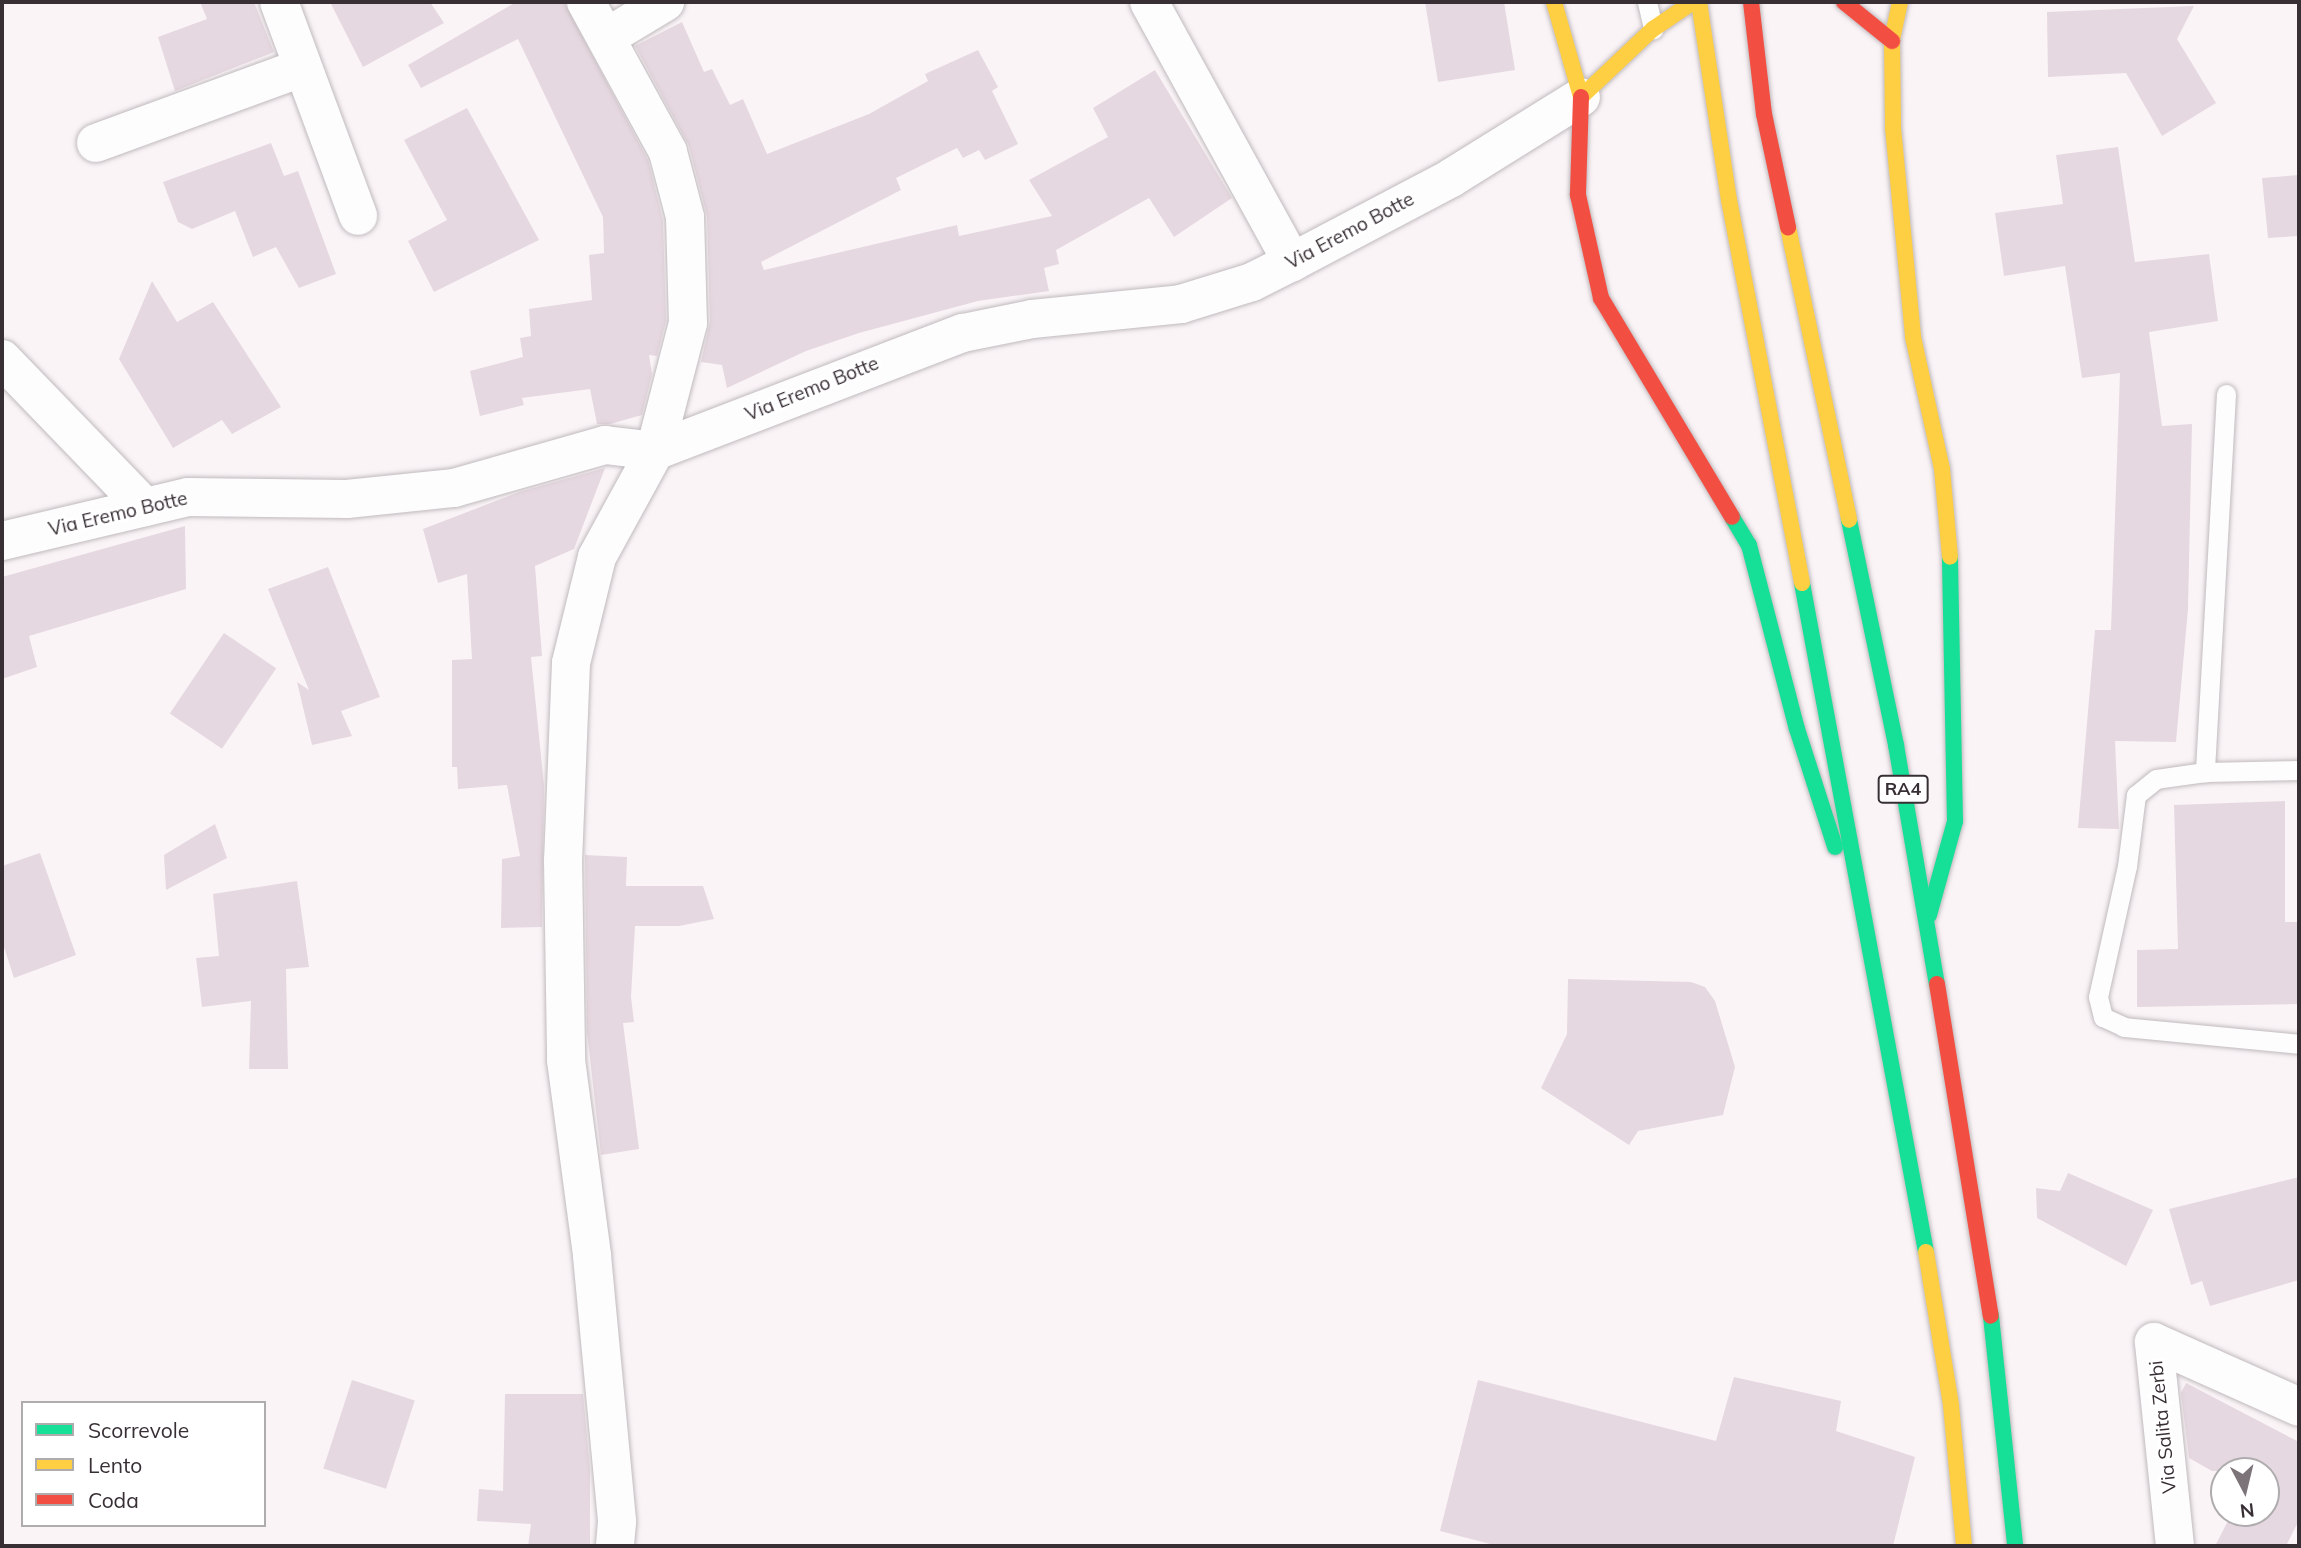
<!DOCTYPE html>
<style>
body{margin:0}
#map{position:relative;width:2301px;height:1548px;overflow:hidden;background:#faf4f7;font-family:Mulish,sans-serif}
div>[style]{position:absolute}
.building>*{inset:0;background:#e6d8e0;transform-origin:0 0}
.roads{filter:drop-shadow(0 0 2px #c0babd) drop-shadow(0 0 2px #c0babd)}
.lane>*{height:19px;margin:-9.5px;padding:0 9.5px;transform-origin:9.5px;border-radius:9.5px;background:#fefdfe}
.street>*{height:38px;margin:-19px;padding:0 19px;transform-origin:19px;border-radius:19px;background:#fefdfe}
.fast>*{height:16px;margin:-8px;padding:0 8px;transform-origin:8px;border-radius:8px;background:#16e098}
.slow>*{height:16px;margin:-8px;padding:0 8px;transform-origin:8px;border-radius:8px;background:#ffcf43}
.jam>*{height:16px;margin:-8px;padding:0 8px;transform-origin:8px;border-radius:8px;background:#f24e42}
span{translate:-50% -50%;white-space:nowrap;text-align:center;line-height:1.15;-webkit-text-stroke:6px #fff;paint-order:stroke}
.shield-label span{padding:2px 5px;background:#fff;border:2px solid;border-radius:5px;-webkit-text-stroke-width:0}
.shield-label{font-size:18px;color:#382f35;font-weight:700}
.street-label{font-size:19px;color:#382f35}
.frame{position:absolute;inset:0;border:4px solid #382f35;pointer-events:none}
.legend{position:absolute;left:21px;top:1401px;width:245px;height:126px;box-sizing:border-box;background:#fff;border:2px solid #afacae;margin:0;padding:9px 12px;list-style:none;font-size:21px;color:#382f35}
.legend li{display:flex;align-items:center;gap:14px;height:35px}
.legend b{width:35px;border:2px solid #afacae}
.north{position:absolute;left:2210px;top:1457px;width:70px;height:70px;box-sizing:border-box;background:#fff;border:2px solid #afacae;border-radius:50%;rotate:173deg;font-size:19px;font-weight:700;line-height:28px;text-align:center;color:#382f35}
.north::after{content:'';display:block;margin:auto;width:24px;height:32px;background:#7c7479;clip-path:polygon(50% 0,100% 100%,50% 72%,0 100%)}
</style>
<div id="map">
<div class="building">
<i style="clip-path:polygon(200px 2px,254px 2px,274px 52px,175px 91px,158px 37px,207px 19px)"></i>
<i style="clip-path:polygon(330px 2px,430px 2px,444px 23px,363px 67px)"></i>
<i style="clip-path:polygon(516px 2px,564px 2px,648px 160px,663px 220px,666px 321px,657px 356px,649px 355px,652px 374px,642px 415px,610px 424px,597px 424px,590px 389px,522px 398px,524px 405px,480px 416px,470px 371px,523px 357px,520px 338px,531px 336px,529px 309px,592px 300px,589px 255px,604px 253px,603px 217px,518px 39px,421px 88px,408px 65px)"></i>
<i style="clip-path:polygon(1425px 2px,1504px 2px,1515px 70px,1438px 82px)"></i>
<i style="clip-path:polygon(2194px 6px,2177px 39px,2216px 103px,2162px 136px,2126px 73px,2048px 77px,2047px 12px)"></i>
<i style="clip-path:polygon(682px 22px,704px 72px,712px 69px,730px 105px,743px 99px,767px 154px,869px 114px,928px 81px,925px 74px,978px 50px,998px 87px,992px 91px,1018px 144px,985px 160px,979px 150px,963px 158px,957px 148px,896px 178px,901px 190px,761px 262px,764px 270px,957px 225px,959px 236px,1052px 216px,1029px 180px,1108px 137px,1093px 108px,1155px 70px,1232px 198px,1174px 237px,1149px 198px,1056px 250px,1059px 264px,1044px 268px,1049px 291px,978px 301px,859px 333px,806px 351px,727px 388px,722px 365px,701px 362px,710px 322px,707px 216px,689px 146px,635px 46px)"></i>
<i style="clip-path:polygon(467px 108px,539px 240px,434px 292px,408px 241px,447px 220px,404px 140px)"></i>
<i style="clip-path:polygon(271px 143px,284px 176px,298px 171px,336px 274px,299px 288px,276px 247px,253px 257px,235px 211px,192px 229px,178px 222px,163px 182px)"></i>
<i style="clip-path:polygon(2118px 147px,2135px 262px,2209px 254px,2218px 321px,2149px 332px,2162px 426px,2192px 424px,2188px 609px,2176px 742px,2115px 741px,2119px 829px,2078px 828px,2095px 630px,2111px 630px,2120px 373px,2082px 378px,2065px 266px,2004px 276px,1995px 213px,2063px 204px,2056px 155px)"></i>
<i style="clip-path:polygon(2299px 175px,2299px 236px,2268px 238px,2262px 178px)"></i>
<i style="clip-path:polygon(152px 281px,177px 322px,213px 302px,281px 407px,232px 434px,222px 420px,173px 448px,119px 359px)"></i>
<i style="clip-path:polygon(605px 468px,574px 549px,535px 566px,542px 656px,531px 657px,544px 785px,542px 927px,501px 928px,502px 859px,520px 856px,507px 785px,458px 789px,457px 767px,452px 767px,452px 660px,472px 659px,467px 574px,438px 583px,423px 529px,519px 492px)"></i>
<i style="clip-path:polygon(185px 526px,186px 589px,29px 636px,37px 667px,2px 679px,2px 577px)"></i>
<i style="clip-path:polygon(328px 567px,380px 697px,341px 711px,352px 736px,312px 745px,297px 682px,309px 690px,268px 589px)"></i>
<i style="left:224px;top:633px;width:63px;height:97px;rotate:34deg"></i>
<i style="clip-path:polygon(2285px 801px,2285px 922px,2299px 922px,2299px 1004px,2137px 1007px,2137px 950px,2178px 949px,2174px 805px)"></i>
<i style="clip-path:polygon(215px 824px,227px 858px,166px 890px,164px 855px)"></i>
<i style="clip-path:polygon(40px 853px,76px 955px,14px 978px,2px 941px,2px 866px)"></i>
<i style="clip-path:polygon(585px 855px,627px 857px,626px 886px,703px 886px,714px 919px,679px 926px,635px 926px,631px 997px,634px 1022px,623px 1023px,639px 1149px,601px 1155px,587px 1032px)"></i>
<i style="clip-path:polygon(297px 881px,309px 967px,286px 969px,288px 1069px,249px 1069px,251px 1001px,202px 1007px,196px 958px,219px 956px,213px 894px)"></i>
<i style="clip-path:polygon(1568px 979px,1691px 982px,1705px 987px,1715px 1001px,1735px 1067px,1723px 1115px,1638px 1131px,1629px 1145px,1541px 1088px,1567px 1034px)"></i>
<i style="clip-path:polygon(2068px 1173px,2153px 1210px,2126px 1266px,2037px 1218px,2036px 1188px,2060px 1191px)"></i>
<i style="clip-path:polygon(2299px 1177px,2299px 1280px,2210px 1306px,2202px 1281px,2191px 1285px,2169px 1209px)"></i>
<i style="clip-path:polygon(1734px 1377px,1841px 1401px,1836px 1431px,1915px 1457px,1893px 1546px,1498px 1546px,1440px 1531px,1478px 1380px,1716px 1441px)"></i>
<i style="left:352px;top:1380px;width:66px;height:93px;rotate:18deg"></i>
<i style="clip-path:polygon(2186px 1383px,2299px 1442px,2299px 1520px,2286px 1546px,2215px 1546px,2232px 1513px,2266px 1513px,2266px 1471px,2212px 1471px,2189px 1458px,2181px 1393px)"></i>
<i style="clip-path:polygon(505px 1394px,583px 1394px,590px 1469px,590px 1546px,528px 1546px,531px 1524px,477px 1521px,479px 1489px,503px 1491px)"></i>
</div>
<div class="roads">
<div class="lane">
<i style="left:1647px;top:2px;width:28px;rotate:77deg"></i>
<i style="left:2226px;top:394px;width:379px;rotate:93.2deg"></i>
<i style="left:2205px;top:772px;width:49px;rotate:171.9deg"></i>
<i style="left:2156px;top:779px;width:26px;rotate:141deg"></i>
<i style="left:2136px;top:795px;width:72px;rotate:97.2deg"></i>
<i style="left:2127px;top:866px;width:134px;rotate:102.5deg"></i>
<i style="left:2098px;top:997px;width:21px;rotate:76deg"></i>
<i style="left:2103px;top:1017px;width:23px;rotate:25deg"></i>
<i style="left:2124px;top:1027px;width:176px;rotate:5.5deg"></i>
<i style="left:2205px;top:772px;width:94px;rotate:-1.2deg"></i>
</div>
<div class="street">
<i style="left:279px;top:2px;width:228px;rotate:69.7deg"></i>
<i style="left:586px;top:2px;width:171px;rotate:61.3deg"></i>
<i style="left:668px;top:152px;width:67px;rotate:75.3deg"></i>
<i style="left:685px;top:217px;width:106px;rotate:88.4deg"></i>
<i style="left:688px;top:323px;width:132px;rotate:104.5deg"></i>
<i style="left:655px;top:451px;width:121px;rotate:118.7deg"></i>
<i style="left:597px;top:557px;width:109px;rotate:103.8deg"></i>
<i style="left:571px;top:663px;width:197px;rotate:92.3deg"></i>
<i style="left:563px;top:860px;width:200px;rotate:89.1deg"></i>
<i style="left:566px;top:1060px;width:198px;rotate:82.4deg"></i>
<i style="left:592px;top:1256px;width:267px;rotate:84.6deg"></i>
<i style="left:617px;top:1522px;width:24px;rotate:95deg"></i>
<i style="left:1149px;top:2px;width:297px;rotate:61.2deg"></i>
<i style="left:607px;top:37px;width:68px;rotate:-31.1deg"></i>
<i style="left:96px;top:143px;width:218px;rotate:-20.1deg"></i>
<i style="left:2px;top:359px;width:206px;rotate:46deg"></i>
<i style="left:2px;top:541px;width:191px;rotate:-13.3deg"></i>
<i style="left:188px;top:497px;width:159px;rotate:0.7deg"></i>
<i style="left:347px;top:499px;width:108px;rotate:-5.9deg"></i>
<i style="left:454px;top:488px;width:157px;rotate:-15.9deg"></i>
<i style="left:605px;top:445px;width:50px;rotate:6.8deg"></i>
<i style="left:655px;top:451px;width:330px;rotate:-21deg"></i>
<i style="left:963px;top:333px;width:70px;rotate:-11.5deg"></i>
<i style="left:1032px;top:319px;width:150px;rotate:-5.7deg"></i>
<i style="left:1181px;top:304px;width:74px;rotate:-17.2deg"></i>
<i style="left:1252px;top:282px;width:45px;rotate:-26.6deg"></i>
<i style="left:1292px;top:262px;width:180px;rotate:-27.8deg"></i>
<i style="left:1451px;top:178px;width:153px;rotate:-31.9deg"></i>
<i style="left:2175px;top:1546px;width:205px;rotate:-95.9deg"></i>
<i style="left:2154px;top:1342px;width:159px;rotate:24.1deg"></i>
</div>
<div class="fast">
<i style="left:1732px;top:517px;width:33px;rotate:59deg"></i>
<i style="left:1749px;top:545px;width:190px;rotate:75.4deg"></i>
<i style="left:1797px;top:729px;width:124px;rotate:72.1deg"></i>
<i style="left:1849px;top:520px;width:230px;rotate:78.2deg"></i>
<i style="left:1896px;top:745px;width:242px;rotate:80.3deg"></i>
<i style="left:1802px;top:583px;width:680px;rotate:79.5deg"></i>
<i style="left:1929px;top:915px;width:98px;rotate:-74.5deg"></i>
<i style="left:1955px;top:821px;width:264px;rotate:-91.1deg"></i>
<i style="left:1991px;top:1316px;width:231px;rotate:84deg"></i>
</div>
<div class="slow">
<i style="left:1554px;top:2px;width:99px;rotate:74.1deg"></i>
<i style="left:1581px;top:97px;width:99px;rotate:-43.4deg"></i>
<i style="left:1653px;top:29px;width:48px;rotate:-34deg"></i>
<i style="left:1699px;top:2px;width:200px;rotate:81.4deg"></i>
<i style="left:1729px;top:200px;width:390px;rotate:79.2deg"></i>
<i style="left:1900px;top:2px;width:40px;rotate:102deg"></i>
<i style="left:1892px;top:41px;width:87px;rotate:89.3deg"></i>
<i style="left:1893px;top:128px;width:210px;rotate:84.5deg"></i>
<i style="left:1913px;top:337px;width:135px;rotate:77.6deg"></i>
<i style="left:1942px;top:469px;width:88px;rotate:84.8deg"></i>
<i style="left:1788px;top:227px;width:299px;rotate:78.2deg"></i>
<i style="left:1926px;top:1252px;width:155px;rotate:80.7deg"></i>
<i style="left:1951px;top:1405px;width:142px;rotate:84.7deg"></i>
</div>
<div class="jam">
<i style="left:1751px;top:2px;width:113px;rotate:83.4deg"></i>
<i style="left:1764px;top:114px;width:116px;rotate:78deg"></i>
<i style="left:1844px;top:2px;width:62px;rotate:39.1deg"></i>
<i style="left:1581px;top:97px;width:98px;rotate:91.8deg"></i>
<i style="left:1578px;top:195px;width:106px;rotate:77.4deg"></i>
<i style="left:1601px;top:298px;width:255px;rotate:59.1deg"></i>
<i style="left:1937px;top:984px;width:336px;rotate:80.8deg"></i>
</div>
</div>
<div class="shield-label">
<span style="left:1903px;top:789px">RA4</span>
</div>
<div class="street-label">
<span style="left:1350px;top:231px;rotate:-28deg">Via Eremo Botte</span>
<span style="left:812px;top:389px;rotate:-22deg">Via Eremo Botte</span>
<span style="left:118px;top:514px;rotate:-13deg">Via Eremo Botte</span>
<span style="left:2163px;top:1427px;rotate:-96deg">Via Salita Zerbi</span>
</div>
<div class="frame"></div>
<ul class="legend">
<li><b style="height:9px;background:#16e098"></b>Scorrevole</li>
<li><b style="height:9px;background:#ffcf43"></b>Lento</li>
<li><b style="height:9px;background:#f24e42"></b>Coda</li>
</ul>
<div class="north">N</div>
</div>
